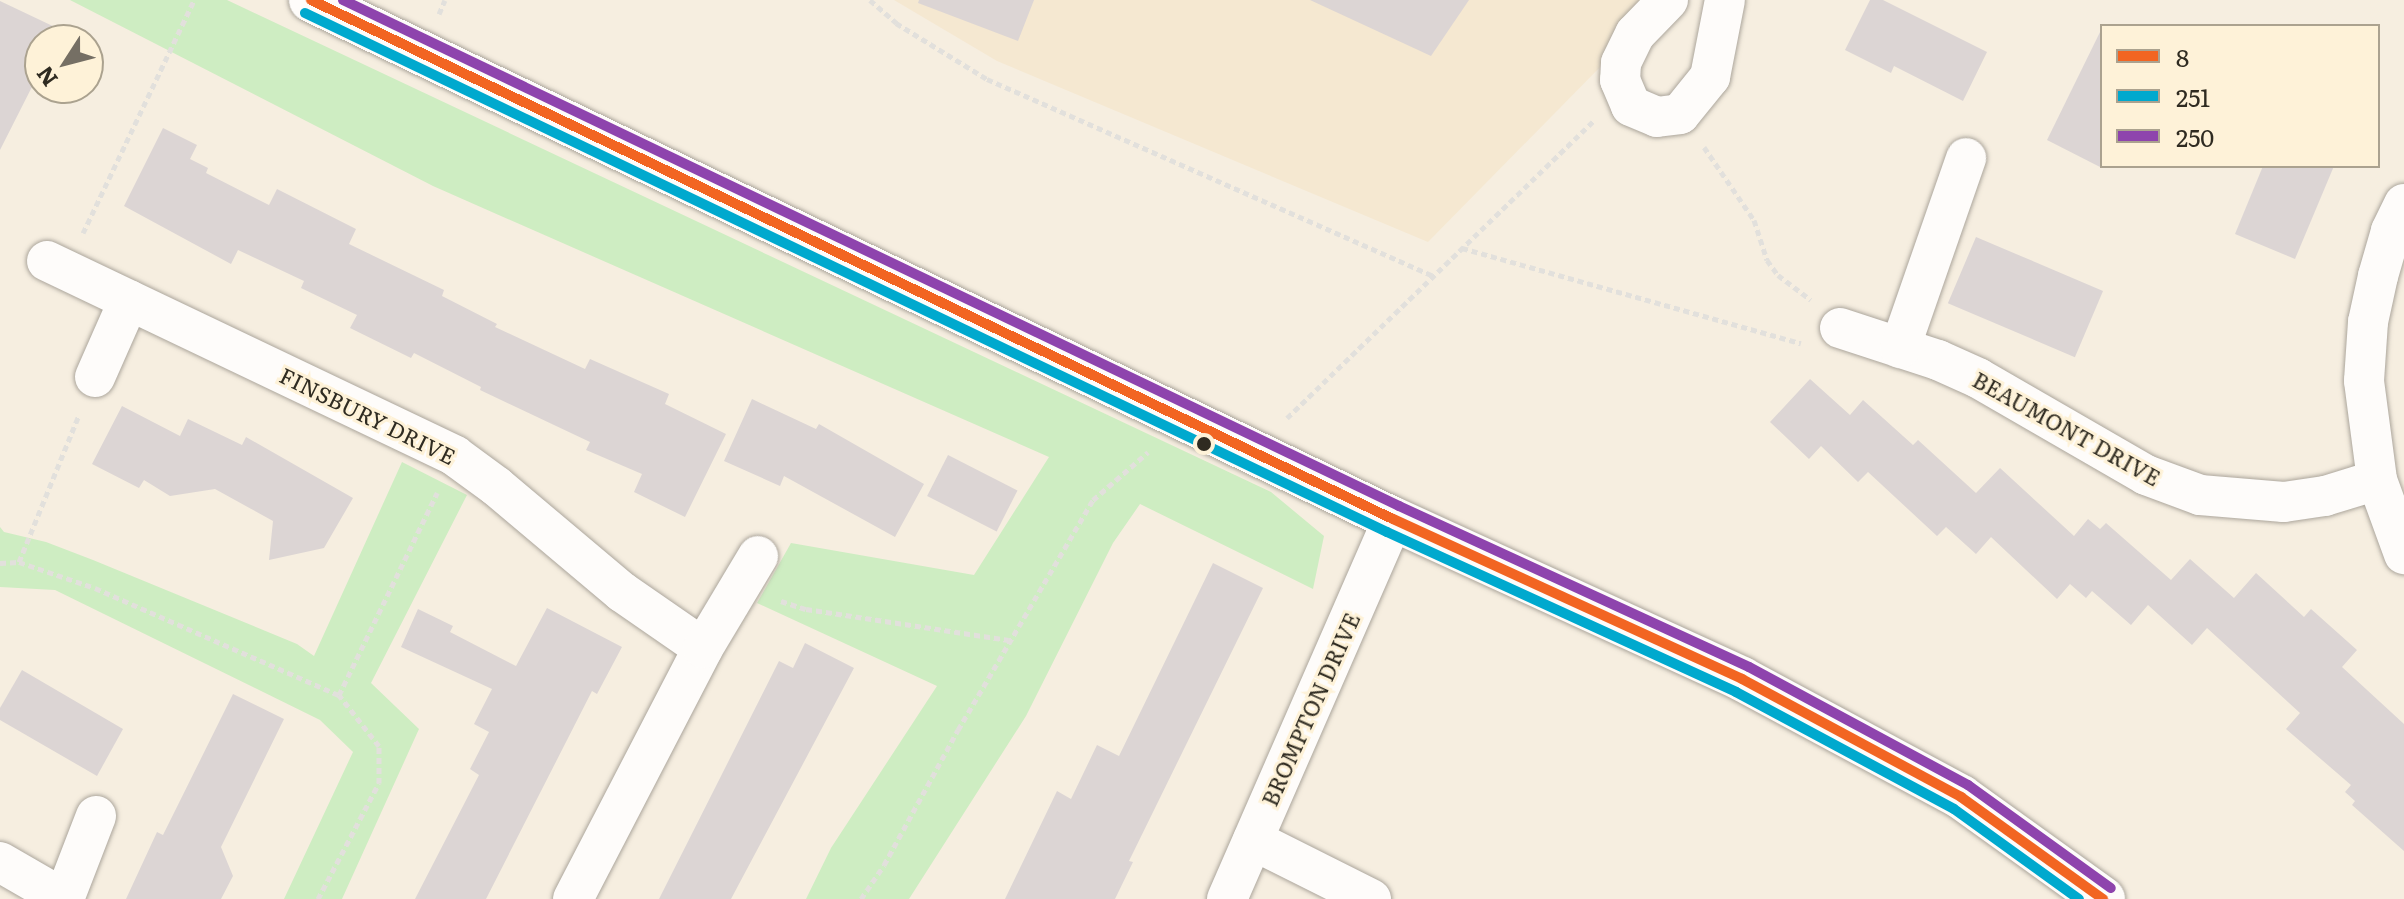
<!DOCTYPE html>
<style>
body{margin:0}
#map{position:relative;width:2404px;height:899px;overflow:hidden;background:#f6eee0;font-family:Literata,serif}
div>[style]{position:absolute}
.built>*{inset:0;background:#f5e8d1}
.green>*{inset:0;background:#ceedc2}
.building>*{inset:0;background:#dcd5d4;transform-origin:0 0}
.path>*{height:5px;margin-top:-2.5px;transform-origin:0;background:repeating-linear-gradient(90deg,#e2e0dc 0 6px,transparent 0 10px)}
.roads{filter:drop-shadow(0 0 2px #aca69c) drop-shadow(0 0 2px #aca69c)}
.street>*{height:40px;margin:-20px;padding:0 20px;transform-origin:20px;border-radius:20px;background:#fefcfa}
.secondary>*{height:44px;margin:-22px;padding:0 22px;transform-origin:22px;border-radius:22px;background:#fefcfa}
.bus-1>*{height:10px;margin:-5px;padding:0 5px;transform-origin:5px;border-radius:5px;background:#f26522}
.bus-2>*{height:10px;margin:-5px;padding:0 5px;transform-origin:5px;border-radius:5px;background:#00a9ce}
.bus-3>*{height:10px;margin:-5px;padding:0 5px;transform-origin:5px;border-radius:5px;background:#8e44ad}
.dots>*{width:22px;height:22px;translate:-50% -50%;box-sizing:border-box;border:4px solid #fef2d8;border-radius:50%}
span{translate:-50% -50%;white-space:nowrap;text-align:center;line-height:1.15;-webkit-text-stroke:6px #fef2d8;paint-order:stroke}
.street-label{font-size:22px;color:#2f2b21}
.legend{position:absolute;left:2100px;top:24px;width:280px;height:144px;box-sizing:border-box;background:#fef2d8;border:2px solid #aba28f;margin:0;padding:10px 14px;list-style:none;font-size:24px;color:#2f2b21}
.legend li{display:flex;align-items:center;gap:16px;height:40px}
.legend b{width:40px;border:2px solid #aba28f}
.north{position:absolute;left:24px;top:24px;width:80px;height:80px;box-sizing:border-box;background:#fef2d8;border:2px solid #aba28f;border-radius:50%;rotate:234deg;font-size:22px;font-weight:700;line-height:32px;text-align:center;color:#2f2b21}
.north::after{content:'';display:block;margin:auto;width:28px;height:36px;background:#756f64;clip-path:polygon(50% 0,100% 100%,50% 72%,0 100%)}
</style>
<div id="map">
<div class="built">
<i style="clip-path:polygon(894px 0,1666px 0,1428px 242px,997px 61px)"></i>
</div>
<div class="green">
<i style="clip-path:polygon(70px 0,227px 0,1271px 492px,1324px 536px,1313px 589px,1140px 504px,1113px 543px,1026px 716px,909px 899px,806px 899px,831px 848px,937px 686px,757px 603px,791px 543px,974px 575px,1049px 457px,433px 186px)"></i>
<i style="clip-path:polygon(402px 462px,467px 495px,371px 683px,419px 729px,342px 899px,284px 899px,353px 752px,320px 720px,55px 590px,0 587px,0 527px,4px 532px,46px 542px,93px 560px,297px 644px,314px 656px)"></i>
</div>
<div class="building">
<i style="clip-path:polygon(919px 0,1034px 0,1018px 41px,918px 3px)"></i>
<i style="clip-path:polygon(1310px 0,1469px 0,1431px 56px)"></i>
<i style="clip-path:polygon(1870px 0,1883px 0,1987px 52px,1963px 101px,1894px 66px,1891px 73px,1845px 50px)"></i>
<i style="clip-path:polygon(0 1px,59px 29px,55px 40px,40px 40px,40px 71px,0 150px)"></i>
<i style="clip-path:polygon(2102px 28px,2102px 168px,2047px 140px)"></i>
<i style="clip-path:polygon(163px 128px,197px 145px,190px 159px,208px 168px,206px 173px,269px 205px,277px 189px,356px 229px,349px 244px,444px 290px,442px 296px,497px 324px,495px 327px,585px 369px,590px 359px,669px 394px,665px 404px,726px 434px,685px 517px,634px 492px,642px 474px,586px 450px,590px 442px,480px 390px,481px 387px,414px 353px,411px 358px,350px 328px,357px 315px,301px 288px,304px 281px,238px 250px,231px 264px,124px 206px)"></i>
<i style="clip-path:polygon(2263px 166px,2334px 166px,2295px 259px,2235px 234px)"></i>
<i style="left:1976px;top:237px;width:138px;height:72px;rotate:23deg"></i>
<i style="clip-path:polygon(1810px 379px,1850px 415px,1863px 400px,1913px 445px,1918px 440px,1976px 493px,2000px 468px,2074px 536px,2088px 519px,2100px 529px,2106px 523px,2171px 580px,2190px 559px,2234px 598px,2256px 573px,2304px 617px,2311px 609px,2357px 650px,2342px 667px,2404px 724px,2404px 851px,2352px 805px,2355px 801px,2345px 792px,2351px 785px,2286px 729px,2300px 713px,2207px 628px,2192px 645px,2148px 605px,2131px 625px,2092px 591px,2086px 598px,2070px 584px,2057px 599px,1991px 537px,1976px 554px,1946px 527px,1937px 536px,1868px 472px,1858px 482px,1821px 446px,1809px 459px,1770px 422px)"></i>
<i style="clip-path:polygon(752px 399px,816px 429px,819px 424px,924px 484px,895px 537px,784px 476px,780px 486px,724px 461px)"></i>
<i style="clip-path:polygon(122px 406px,180px 436px,188px 419px,242px 445px,246px 437px,353px 498px,324px 548px,269px 560px,273px 521px,215px 489px,170px 496px,144px 480px,139px 488px,92px 464px)"></i>
<i style="left:948px;top:455px;width:78px;height:46px;rotate:27deg"></i>
<i style="clip-path:polygon(1213px 563px,1263px 588px,1129px 861px,1133px 862px,1115px 899px,1005px 899px,1057px 791px,1071px 799px,1097px 745px,1119px 756px)"></i>
<i style="clip-path:polygon(547px 608px,622px 647px,597px 694px,592px 691px,486px 899px,415px 899px,479px 775px,470px 769px,489px 732px,474px 724px,492px 689px,401px 647px,418px 609px,453px 626px,450px 632px,516px 666px)"></i>
<i style="clip-path:polygon(805px 643px,854px 668px,731px 899px,659px 899px,779px 661px,793px 668px)"></i>
<i style="clip-path:polygon(22px 670px,123px 729px,97px 776px,0 720px,0 708px)"></i>
<i style="clip-path:polygon(233px 694px,284px 719px,221px 847px,233px 876px,221px 899px,126px 899px,157px 832px,163px 835px)"></i>
</div>
<div class="path">
<i style="left:870px;top:0;width:35px;rotate:41deg"></i>
<i style="left:896px;top:23px;width:107px;rotate:31.6deg"></i>
<i style="left:987px;top:79px;width:488px;rotate:23.8deg"></i>
<i style="left:439px;top:14px;width:15px;rotate:-67deg"></i>
<i style="left:1704px;top:147px;width:88px;rotate:55.6deg"></i>
<i style="left:1754px;top:220px;width:42px;rotate:72deg"></i>
<i style="left:1767px;top:260px;width:19px;rotate:54deg"></i>
<i style="left:1778px;top:275px;width:41px;rotate:37.1deg"></i>
<i style="left:83px;top:233px;width:258px;rotate:-64.5deg"></i>
<i style="left:1462px;top:248px;width:352px;rotate:15.7deg"></i>
<i style="left:1287px;top:418px;width:426px;rotate:-44.1deg"></i>
<i style="left:19px;top:562px;width:159px;rotate:-67.8deg"></i>
<i style="left:0;top:563px;width:19px;rotate:-3deg"></i>
<i style="left:19px;top:562px;width:80px;rotate:18.9deg"></i>
<i style="left:95px;top:588px;width:266px;rotate:23.7deg"></i>
<i style="left:339px;top:695px;width:225px;rotate:-64.1deg"></i>
<i style="left:781px;top:601px;width:26px;rotate:18deg"></i>
<i style="left:806px;top:609px;width:205px;rotate:8.7deg"></i>
<i style="left:318px;top:899px;width:131px;rotate:-62.3deg"></i>
<i style="left:379px;top:783px;width:37px;rotate:-90deg"></i>
<i style="left:379px;top:746px;width:65px;rotate:-128.1deg"></i>
<i style="left:861px;top:899px;width:41px;rotate:-55.9deg"></i>
<i style="left:884px;top:865px;width:154px;rotate:-61.3deg"></i>
<i style="left:958px;top:730px;width:267px;rotate:-59.6deg"></i>
<i style="left:1093px;top:500px;width:73px;rotate:-41.1deg"></i>
</div>
<div class="roads">
<div class="street">
<i style="left:1668px;top:0;width:47px;rotate:134.1deg"></i>
<i style="left:1635px;top:34px;width:32px;rotate:116deg"></i>
<i style="left:1621px;top:63px;width:17px;rotate:93deg"></i>
<i style="left:1620px;top:80px;width:28px;rotate:67deg"></i>
<i style="left:1631px;top:106px;width:28px;rotate:23deg"></i>
<i style="left:1657px;top:117px;width:23px;rotate:-7deg"></i>
<i style="left:1680px;top:114px;width:48px;rotate:-51deg"></i>
<i style="left:1710px;top:77px;width:78px;rotate:-79deg"></i>
<i style="left:2404px;top:204px;width:30px;rotate:116deg"></i>
<i style="left:2391px;top:231px;width:47px;rotate:106.1deg"></i>
<i style="left:2378px;top:276px;width:47px;rotate:102.3deg"></i>
<i style="left:2368px;top:322px;width:59px;rotate:93.9deg"></i>
<i style="left:2364px;top:381px;width:100px;rotate:82.5deg"></i>
<i style="left:2377px;top:480px;width:79px;rotate:70deg"></i>
<i style="left:47px;top:261px;width:452px;rotate:25.5deg"></i>
<i style="left:455px;top:456px;width:51px;rotate:36.2deg"></i>
<i style="left:496px;top:486px;width:165px;rotate:40.1deg"></i>
<i style="left:622px;top:592px;width:98px;rotate:34.7deg"></i>
<i style="left:1840px;top:328px;width:103px;rotate:18.1deg"></i>
<i style="left:1938px;top:360px;width:44px;rotate:24.2deg"></i>
<i style="left:1978px;top:378px;width:194px;rotate:30deg"></i>
<i style="left:2146px;top:475px;width:58px;rotate:20.3deg"></i>
<i style="left:2200px;top:495px;width:84px;rotate:4.8deg"></i>
<i style="left:2284px;top:502px;width:41px;rotate:-8.3deg"></i>
<i style="left:2325px;top:496px;width:54px;rotate:-17.1deg"></i>
<i style="left:1900px;top:348px;width:201px;rotate:-70.8deg"></i>
<i style="left:95px;top:377px;width:84px;rotate:-66.2deg"></i>
<i style="left:1253px;top:840px;width:132px;rotate:26.6deg"></i>
<i style="left:0;top:862px;width:74px;rotate:30deg"></i>
<i style="left:64px;top:899px;width:89px;rotate:-68.9deg"></i>
<i style="left:573px;top:899px;width:283px;rotate:-62.6deg"></i>
<i style="left:703px;top:648px;width:107px;rotate:-59.1deg"></i>
<i style="left:1227px;top:899px;width:415px;rotate:-66.4deg"></i>
</div>
<div class="secondary">
<i style="left:311px;top:0;width:1200px;rotate:25.63deg"></i>
<i style="left:1393px;top:519px;width:384px;rotate:24.6deg"></i>
<i style="left:1742px;top:679px;width:249px;rotate:28.3deg"></i>
<i style="left:1961px;top:797px;width:175px;rotate:35.7deg"></i>
</div>
</div>
<div class="bus-1">
<i style="left:311px;top:0;width:1200px;rotate:25.63deg"></i>
<i style="left:1393px;top:519px;width:384px;rotate:24.6deg"></i>
<i style="left:1742px;top:679px;width:249px;rotate:28.3deg"></i>
<i style="left:1961px;top:797px;width:175px;rotate:35.7deg"></i>
</div>
<div class="bus-2">
<i style="left:305px;top:13px;width:1200px;rotate:25.63deg"></i>
<i style="left:1387px;top:532px;width:384px;rotate:24.6deg"></i>
<i style="left:1736px;top:692px;width:247px;rotate:28.2deg"></i>
<i style="left:1954px;top:809px;width:154px;rotate:35.8deg"></i>
</div>
<div class="bus-3">
<i style="left:343px;top:0;width:1171px;rotate:25.6deg"></i>
<i style="left:1399px;top:506px;width:385px;rotate:24.7deg"></i>
<i style="left:1749px;top:667px;width:249px;rotate:28.3deg"></i>
<i style="left:1968px;top:785px;width:176px;rotate:35.8deg"></i>
</div>
<div class="dots">
<i style="left:1204px;top:444px;background:#2f2b21"></i>
</div>
<div class="street-label">
<span style="left:368px;top:415px;rotate:26deg">FINSBURY DRIVE</span>
<span style="left:2067px;top:428px;rotate:29deg">BEAUMONT DRIVE</span>
<span style="left:1310px;top:709px;rotate:-66deg">BROMPTON DRIVE</span>
</div>
<ul class="legend">
<li><b style="height:10px;background:#f26522"></b>8</li>
<li><b style="height:10px;background:#00a9ce"></b>251</li>
<li><b style="height:10px;background:#8e44ad"></b>250</li>
</ul>
<div class="north">N</div>
</div>
